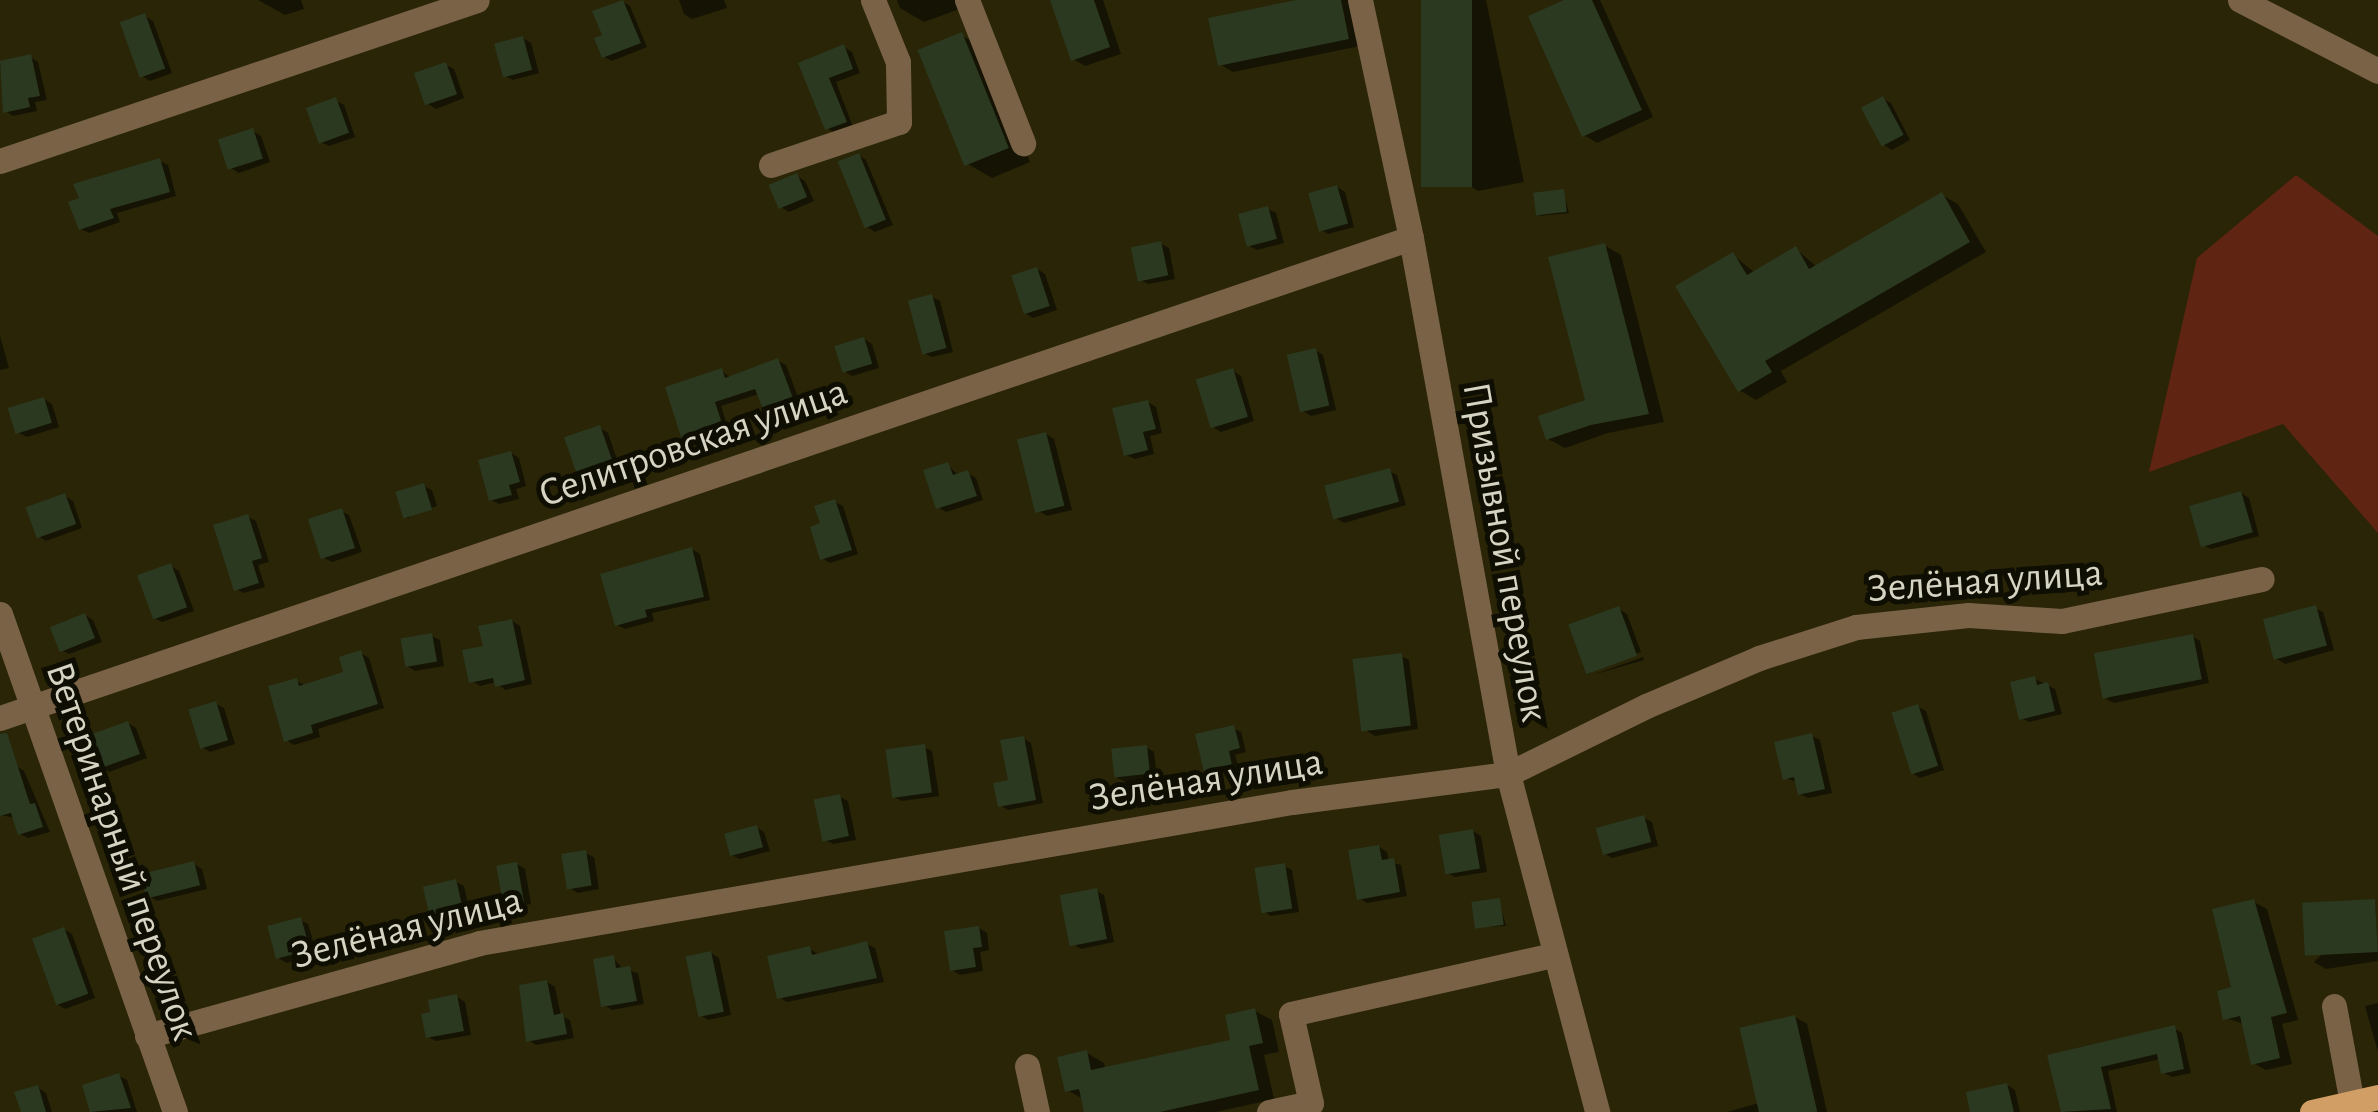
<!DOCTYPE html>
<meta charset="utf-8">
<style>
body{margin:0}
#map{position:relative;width:2378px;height:1112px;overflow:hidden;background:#292506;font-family:"Alegreya Sans",sans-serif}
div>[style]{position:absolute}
.green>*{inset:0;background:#602413}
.shadow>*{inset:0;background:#0007}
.building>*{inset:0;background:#2b3920;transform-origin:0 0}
.minor>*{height:25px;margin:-12.5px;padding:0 12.5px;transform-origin:12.5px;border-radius:12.5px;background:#7a6247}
.major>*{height:25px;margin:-12.5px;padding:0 12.5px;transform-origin:12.5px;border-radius:12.5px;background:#d19e65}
span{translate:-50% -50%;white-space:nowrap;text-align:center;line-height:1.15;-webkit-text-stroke:10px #0f0e03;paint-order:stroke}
.street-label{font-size:40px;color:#d6d4c3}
</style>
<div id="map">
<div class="green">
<i style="clip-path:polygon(2296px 175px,2378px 236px,2378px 533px,2283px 424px,2149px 472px,2197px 258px)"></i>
</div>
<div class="shadow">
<i style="clip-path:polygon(258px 0,301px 0,304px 9px,285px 15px)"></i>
<i style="clip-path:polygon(679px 0,724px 0,727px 8px,692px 19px,684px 14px)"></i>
<i style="clip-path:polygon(897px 0,966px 0,968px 6px,924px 22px,900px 8px)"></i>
<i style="clip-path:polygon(1052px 0,1103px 0,1121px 54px,1085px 66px,1073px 59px)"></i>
<i style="clip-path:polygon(1309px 0,1349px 0,1360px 46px,1233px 72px,1220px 64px)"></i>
<i style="clip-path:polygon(1424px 0,1486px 0,1524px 182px,1478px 191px,1462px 181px)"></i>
<i style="clip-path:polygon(1570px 0,1600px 0,1653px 117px,1597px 143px,1584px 135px)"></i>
<i style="clip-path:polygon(622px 1px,630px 6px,647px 47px,612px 61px,604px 57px,605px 37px)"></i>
<i style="clip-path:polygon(145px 16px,153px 21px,172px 73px,150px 81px,142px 76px)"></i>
<i style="clip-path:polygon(961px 35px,985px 49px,1030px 162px,992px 178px,968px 164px)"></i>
<i style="clip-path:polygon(523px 38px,531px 43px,539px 73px,513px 80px,505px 76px)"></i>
<i style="clip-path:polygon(844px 47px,852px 52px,860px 73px,836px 82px,853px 127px,835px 133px,827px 128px,802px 64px)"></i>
<i style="clip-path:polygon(30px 57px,38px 62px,47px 100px,35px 102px,37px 111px,13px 116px,5px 111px,0 64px)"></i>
<i style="clip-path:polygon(446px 65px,454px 69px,464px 98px,436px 109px,428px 104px)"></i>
<i style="clip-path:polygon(1883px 99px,1891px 103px,1910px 140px,1892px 150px,1884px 145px)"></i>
<i style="clip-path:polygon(335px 100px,344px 105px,355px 137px,329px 146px,321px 142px)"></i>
<i style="clip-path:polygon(253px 131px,261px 136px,270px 162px,239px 173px,231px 168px)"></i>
<i style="clip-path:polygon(858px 155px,866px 160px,893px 225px,875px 232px,867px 227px)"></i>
<i style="clip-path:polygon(160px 161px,168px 165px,176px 196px,117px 213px,120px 222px,89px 233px,81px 229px)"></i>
<i style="clip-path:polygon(797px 176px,805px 181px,814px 201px,789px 212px,781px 207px)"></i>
<i style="clip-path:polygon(1337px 187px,1345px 192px,1354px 227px,1328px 234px,1320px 229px)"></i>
<i style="clip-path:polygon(1563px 191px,1569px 213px,1539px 216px)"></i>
<i style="clip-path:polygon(1942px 195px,1958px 204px,1986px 252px,1781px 371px,1787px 382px,1756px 400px,1739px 390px,1733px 255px,1755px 273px,1796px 249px,1817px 267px)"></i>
<i style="clip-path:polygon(1268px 209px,1276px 213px,1284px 243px,1257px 250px,1249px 246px)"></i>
<i style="clip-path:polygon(1161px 244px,1169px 248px,1175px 279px,1148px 284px,1140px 280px)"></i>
<i style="clip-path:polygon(1604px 245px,1621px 255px,1664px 422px,1608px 433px,1565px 448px,1548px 439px,1588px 402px)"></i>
<i style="clip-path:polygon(1037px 269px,1045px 274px,1057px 310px,1033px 318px,1025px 313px)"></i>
<i style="clip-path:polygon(932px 297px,940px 301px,953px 352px,932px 357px,924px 353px)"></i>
<i style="clip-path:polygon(0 336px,9px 368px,0 370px)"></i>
<i style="clip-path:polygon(864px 339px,872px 344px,879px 368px,852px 376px,844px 371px)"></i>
<i style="clip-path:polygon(1315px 350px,1323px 355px,1336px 410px,1311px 416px,1303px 411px)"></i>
<i style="clip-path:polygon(777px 360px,786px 365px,801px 405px,774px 415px,766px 410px,759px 394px,721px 406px,730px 434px,693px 446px,685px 442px,722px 371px,731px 378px)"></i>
<i style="clip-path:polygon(1233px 371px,1241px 376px,1254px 421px,1221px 432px,1213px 427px)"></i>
<i style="clip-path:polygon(44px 399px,52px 404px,59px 427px,27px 437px,19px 433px)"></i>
<i style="clip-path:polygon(1148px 402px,1156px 407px,1162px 433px,1150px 436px,1154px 454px,1135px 459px,1126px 455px)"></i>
<i style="clip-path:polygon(600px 428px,608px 433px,620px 468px,586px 479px,578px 474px)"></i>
<i style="clip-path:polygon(1046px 434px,1054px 439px,1072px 510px,1047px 516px,1039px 511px)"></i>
<i style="clip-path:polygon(511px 453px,519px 458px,526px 486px,516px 489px,519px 499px,499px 504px,491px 500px)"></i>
<i style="clip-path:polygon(948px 465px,959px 476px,968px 473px,976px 478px,983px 500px,946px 512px,938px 507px)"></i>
<i style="clip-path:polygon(1389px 471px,1397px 475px,1406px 505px,1344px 523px,1336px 518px)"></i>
<i style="clip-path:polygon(424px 486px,432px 490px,437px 506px,409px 515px,409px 519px,406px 517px)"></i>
<i style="clip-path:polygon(2241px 493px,2249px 498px,2259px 536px,2211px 549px,2203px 545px)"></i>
<i style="clip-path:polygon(65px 496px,73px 501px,82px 528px,46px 541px,38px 536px)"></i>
<i style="clip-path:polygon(835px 502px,843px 506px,858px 554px,830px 563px,822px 558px,823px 525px)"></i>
<i style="clip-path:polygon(341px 511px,349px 515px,362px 552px,332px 562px,324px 558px)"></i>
<i style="clip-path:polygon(248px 517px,256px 521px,269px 562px,258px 565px,265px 587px,244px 593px,236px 589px)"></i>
<i style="clip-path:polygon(692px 549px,700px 554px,710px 600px,652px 613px,654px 621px,625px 629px,617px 625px)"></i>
<i style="clip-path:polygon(171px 566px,179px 571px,194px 611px,162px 622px,154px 618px)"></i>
<i style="clip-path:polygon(2315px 608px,2323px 612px,2334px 650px,2285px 664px,2277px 659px)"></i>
<i style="clip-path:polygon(1619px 609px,1627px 614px,1641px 652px,1590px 670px,1590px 674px,1588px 673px)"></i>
<i style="clip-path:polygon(85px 615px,93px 620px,102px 642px,69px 654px,61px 650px)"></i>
<i style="clip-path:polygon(512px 621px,520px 626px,532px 684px,505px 690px,496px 682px,480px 686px,472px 681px,486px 648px)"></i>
<i style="clip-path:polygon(432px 636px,440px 640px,444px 666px,415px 671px,407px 666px)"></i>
<i style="clip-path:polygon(2192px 636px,2200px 641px,2209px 683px,2114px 703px,2106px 699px)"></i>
<i style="clip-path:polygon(361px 653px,369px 658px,384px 708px,318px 729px,320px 737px,294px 745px,286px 740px,297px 681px,306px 686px,346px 673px)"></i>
<i style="clip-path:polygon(1401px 656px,1409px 660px,1418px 729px,1375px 736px,1367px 731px)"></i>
<i style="clip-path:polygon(1643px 657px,1644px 660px,1592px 675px)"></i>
<i style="clip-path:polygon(2035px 679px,2055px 689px,2062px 714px,2029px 722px,2021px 718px)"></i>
<i style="clip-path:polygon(216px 704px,224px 708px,235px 744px,210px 752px,202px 747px)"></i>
<i style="clip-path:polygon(1918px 707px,1926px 711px,1944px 770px,1920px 778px,1912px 773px)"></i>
<i style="clip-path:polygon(128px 723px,136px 728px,147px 758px,109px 772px,101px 767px)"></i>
<i style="clip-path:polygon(1233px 728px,1241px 732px,1246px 752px,1235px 755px,1239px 769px,1214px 775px,1206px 770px)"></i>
<i style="clip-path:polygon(1812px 736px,1820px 740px,1832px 793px,1808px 798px,1800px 794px,1797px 782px,1785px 778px)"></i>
<i style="clip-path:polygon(1023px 738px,1031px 743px,1043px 803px,1008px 810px,1000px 805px)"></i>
<i style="clip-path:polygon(924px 747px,932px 751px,939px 796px,902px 801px,894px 797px)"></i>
<i style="clip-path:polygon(1146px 747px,1154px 752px,1157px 778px,1125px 782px,1116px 777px)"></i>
<i style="clip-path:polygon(16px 766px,24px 771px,50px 832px,28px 838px,20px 834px,15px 818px,1px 815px,0 772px)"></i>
<i style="clip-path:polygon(840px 797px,848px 801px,856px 840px,833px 844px,825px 840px)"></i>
<i style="clip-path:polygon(1644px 818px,1652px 822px,1658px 846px,1612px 858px,1604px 853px)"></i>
<i style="clip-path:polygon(756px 827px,764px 832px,770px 851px,740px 859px,732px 855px)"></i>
<i style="clip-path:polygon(1473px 831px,1481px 836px,1487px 872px,1455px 877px,1447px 873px)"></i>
<i style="clip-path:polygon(1379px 847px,1387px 852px,1389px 862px,1401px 865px,1407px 896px,1367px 903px,1359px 898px)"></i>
<i style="clip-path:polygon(585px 853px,594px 857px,599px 889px,578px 893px,570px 888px)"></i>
<i style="clip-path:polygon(194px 864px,202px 869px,207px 889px,157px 901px,149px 896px)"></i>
<i style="clip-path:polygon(517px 864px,525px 869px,531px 904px,513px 907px,505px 903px)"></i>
<i style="clip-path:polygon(1284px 866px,1292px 870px,1299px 912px,1271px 916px,1263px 911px)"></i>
<i style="clip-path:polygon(456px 882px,464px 886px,471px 917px,441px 923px,433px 918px)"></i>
<i style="clip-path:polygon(1096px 891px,1104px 895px,1114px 942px,1081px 949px,1073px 944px)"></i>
<i style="clip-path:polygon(1499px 900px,1506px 926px,1478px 927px)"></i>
<i style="clip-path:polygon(2375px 901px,2378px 961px,2326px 969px,2314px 962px)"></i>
<i style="clip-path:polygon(2254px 902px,2267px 909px,2298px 1020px,2282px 1024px,2292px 1064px,2266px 1070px,2253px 1063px,2244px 1024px,2226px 1018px)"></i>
<i style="clip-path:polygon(300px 920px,308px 924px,317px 954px,287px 963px,278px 958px)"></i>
<i style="clip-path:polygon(979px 928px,987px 933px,989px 950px,980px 952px,983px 971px,960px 975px,952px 970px)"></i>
<i style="clip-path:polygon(64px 929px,72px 934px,95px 998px,65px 1009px,57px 1004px)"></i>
<i style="clip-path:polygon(867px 944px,875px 948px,884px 982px,787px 1002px,779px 997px,810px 949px,818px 954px)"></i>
<i style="clip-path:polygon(711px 953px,719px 958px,731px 1015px,708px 1020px,700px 1015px)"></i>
<i style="clip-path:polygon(613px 958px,623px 969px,638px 973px,644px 1004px,612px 1010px,604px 1005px)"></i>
<i style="clip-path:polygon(547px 982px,555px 987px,561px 1016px,570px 1020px,574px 1038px,536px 1045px,528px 1040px)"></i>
<i style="clip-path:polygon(457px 997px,465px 1002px,471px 1035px,436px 1041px,428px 1037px)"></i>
<i style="clip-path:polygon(2378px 1003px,2378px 1052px,2365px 1006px)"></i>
<i style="clip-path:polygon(1255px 1011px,1272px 1020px,1279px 1052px,1264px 1055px,1274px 1099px,1216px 1112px,1086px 1112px,1083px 1099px,1067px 1090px,1087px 1053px,1104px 1063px,1105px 1069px,1233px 1041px)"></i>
<i style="clip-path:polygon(1795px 1017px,1807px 1024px,1827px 1112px,1727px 1112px,1759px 1103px)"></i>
<i style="clip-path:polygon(2174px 1028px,2182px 1033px,2191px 1073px,2172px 1077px,2164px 1073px,2160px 1059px,2108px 1071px,2117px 1112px,2063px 1112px,2050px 1056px)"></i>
<i style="clip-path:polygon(119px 1076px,127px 1080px,137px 1112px,93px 1112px,85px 1087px)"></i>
<i style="clip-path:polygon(2007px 1085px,2015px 1090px,2020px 1112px,1973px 1112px)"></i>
<i style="clip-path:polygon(38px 1088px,46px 1093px,52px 1112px,23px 1112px)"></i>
</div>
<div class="building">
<i style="clip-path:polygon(623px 0,641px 43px,602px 58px,594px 38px,602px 35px,592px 11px)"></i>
<i style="clip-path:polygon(1050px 0,1094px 0,1110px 47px,1071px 61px)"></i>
<i style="clip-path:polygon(1296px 0,1341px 0,1349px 39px,1218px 66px,1208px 18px)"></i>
<i style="left:1421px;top:0;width:51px;height:187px"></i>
<i style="clip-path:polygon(1564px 0,1592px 0,1642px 110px,1582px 137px,1528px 16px)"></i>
<i style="left:145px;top:13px;width:59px;height:27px;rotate:70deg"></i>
<i style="left:962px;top:32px;width:125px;height:48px;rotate:68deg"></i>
<i style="left:523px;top:36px;width:35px;height:30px;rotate:75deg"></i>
<i style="clip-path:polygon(844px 44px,853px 69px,829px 78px,847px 122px,825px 130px,798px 63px)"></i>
<i style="clip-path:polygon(31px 54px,40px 96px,28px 98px,30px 107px,3px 113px,0 61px)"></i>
<i style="left:446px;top:62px;width:34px;height:34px;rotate:71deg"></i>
<i style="left:1883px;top:96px;width:44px;height:25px;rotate:62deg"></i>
<i style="left:336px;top:97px;width:38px;height:32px;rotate:70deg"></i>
<i style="left:253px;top:128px;width:32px;height:37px;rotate:72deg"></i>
<i style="left:859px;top:153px;width:72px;height:23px;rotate:68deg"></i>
<i style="clip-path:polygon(160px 158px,170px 192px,110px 209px,114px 218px,79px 230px,68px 202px,79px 198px,73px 184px)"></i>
<i style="left:797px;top:173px;width:26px;height:31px;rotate:67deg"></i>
<i style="left:1337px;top:185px;width:40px;height:30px;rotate:74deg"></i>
<i style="left:1564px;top:189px;width:23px;height:31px;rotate:83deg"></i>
<i style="clip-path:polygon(1942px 192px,1970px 242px,1765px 361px,1772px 372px,1738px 392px,1675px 286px,1733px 252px,1747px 275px,1796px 246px,1809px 269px)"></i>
<i style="left:1268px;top:206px;width:34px;height:31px;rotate:75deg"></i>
<i style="left:1161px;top:241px;width:35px;height:31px;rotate:78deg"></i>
<i style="clip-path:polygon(1605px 243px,1649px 414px,1591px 425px,1546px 440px,1538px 416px,1585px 400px,1548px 257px)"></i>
<i style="left:1037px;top:267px;width:41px;height:27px;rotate:72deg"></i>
<i style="left:932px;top:294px;width:56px;height:25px;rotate:75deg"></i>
<i style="left:864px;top:337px;width:28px;height:31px;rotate:73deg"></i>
<i style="left:1316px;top:348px;width:59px;height:30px;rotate:77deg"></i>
<i style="clip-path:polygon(778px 358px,794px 401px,764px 412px,755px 389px,715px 402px,724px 430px,683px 443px,665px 387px,722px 368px,725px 378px)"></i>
<i style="left:1233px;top:368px;width:51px;height:39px;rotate:73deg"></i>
<i style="left:44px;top:397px;width:27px;height:38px;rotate:73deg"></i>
<i style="clip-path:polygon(1148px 400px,1156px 429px,1143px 432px,1148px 450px,1124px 456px,1112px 408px)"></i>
<i style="left:600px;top:425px;width:40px;height:38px;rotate:71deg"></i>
<i style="left:1046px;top:432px;width:76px;height:30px;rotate:76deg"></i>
<i style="clip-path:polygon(511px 451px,520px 482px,509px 485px,512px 495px,489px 501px,478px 460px)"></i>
<i style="clip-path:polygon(948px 462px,953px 475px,968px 470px,977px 496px,936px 509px,923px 470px)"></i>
<i style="left:1390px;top:468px;width:35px;height:68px;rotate:75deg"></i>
<i style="left:424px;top:483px;width:28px;height:30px;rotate:73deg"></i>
<i style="left:2241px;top:491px;width:43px;height:54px;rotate:74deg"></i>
<i style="left:65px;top:493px;width:33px;height:42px;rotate:70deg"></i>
<i style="clip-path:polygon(835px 499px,852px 550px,820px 560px,810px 527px,820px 523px,814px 506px)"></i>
<i style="left:342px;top:508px;width:42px;height:36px;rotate:72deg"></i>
<i style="clip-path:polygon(248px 514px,262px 558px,252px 561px,259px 583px,234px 591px,213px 525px)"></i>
<i style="clip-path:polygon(692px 547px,704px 597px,645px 610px,647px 617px,615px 626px,600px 574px)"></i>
<i style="left:171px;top:563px;width:47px;height:36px;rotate:70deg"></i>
<i style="left:2316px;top:605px;width:42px;height:55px;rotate:75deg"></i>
<i style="left:1619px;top:606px;width:53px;height:54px;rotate:70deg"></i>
<i style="left:85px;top:613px;width:27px;height:38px;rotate:68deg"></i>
<i style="clip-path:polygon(512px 619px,525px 680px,495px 687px,493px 678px,469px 683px,462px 650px,483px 646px,478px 626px)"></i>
<i style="left:432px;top:633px;width:29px;height:32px;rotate:80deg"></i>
<i style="left:2193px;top:634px;width:46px;height:101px;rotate:79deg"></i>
<i style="clip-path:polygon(361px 650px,378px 704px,311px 725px,313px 733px,284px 742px,268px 686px,297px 678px,299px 686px,343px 672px,339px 657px)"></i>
<i style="left:1402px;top:653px;width:73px;height:50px;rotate:83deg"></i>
<i style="clip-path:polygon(2035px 676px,2037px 685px,2048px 682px,2055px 711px,2019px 720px,2010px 682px)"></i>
<i style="left:216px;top:701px;width:41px;height:29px;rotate:73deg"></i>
<i style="left:1918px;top:704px;width:65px;height:28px;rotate:72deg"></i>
<i style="left:128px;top:721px;width:35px;height:44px;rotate:70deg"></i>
<i style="clip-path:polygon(1234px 725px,1240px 748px,1229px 751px,1232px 765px,1204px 772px,1195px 734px)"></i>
<i style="clip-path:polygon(7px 733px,30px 804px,35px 803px,43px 827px,18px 835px,11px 813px,0 816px,0 734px)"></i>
<i style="clip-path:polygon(1812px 733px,1825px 789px,1798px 795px,1794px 777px,1783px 780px,1774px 742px)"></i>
<i style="clip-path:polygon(1024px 736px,1036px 800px,998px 807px,993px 783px,1008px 780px,1000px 740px)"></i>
<i style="left:925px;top:744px;width:49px;height:40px;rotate:82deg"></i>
<i style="left:1147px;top:745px;width:29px;height:36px;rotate:84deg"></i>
<i style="left:840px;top:794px;width:43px;height:27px;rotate:78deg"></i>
<i style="left:1644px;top:815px;width:28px;height:50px;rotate:75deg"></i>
<i style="left:757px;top:825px;width:23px;height:34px;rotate:75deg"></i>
<i style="left:1473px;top:829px;width:40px;height:35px;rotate:80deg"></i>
<i style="clip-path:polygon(1379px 845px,1382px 860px,1394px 858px,1400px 892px,1357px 900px,1348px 850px)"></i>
<i style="left:586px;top:850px;width:36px;height:25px;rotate:81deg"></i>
<i style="left:194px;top:861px;width:25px;height:55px;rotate:76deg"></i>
<i style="left:517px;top:862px;width:40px;height:21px;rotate:80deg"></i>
<i style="left:1285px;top:863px;width:46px;height:31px;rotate:81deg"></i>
<i style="left:456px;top:879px;width:35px;height:34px;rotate:77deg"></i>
<i style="left:1097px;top:888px;width:52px;height:38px;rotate:79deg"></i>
<i style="left:1500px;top:898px;width:27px;height:29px;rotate:82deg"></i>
<i style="clip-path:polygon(2254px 899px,2287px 1013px,2271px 1017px,2280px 1058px,2251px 1065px,2240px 1016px,2223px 1020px,2217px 991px,2231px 987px,2212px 909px)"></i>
<i style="left:2375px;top:899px;width:53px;height:73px;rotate:87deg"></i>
<i style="left:301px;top:917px;width:34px;height:35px;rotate:75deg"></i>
<i style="clip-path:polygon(979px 926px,982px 947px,973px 948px,976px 967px,950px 971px,944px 931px)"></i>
<i style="left:64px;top:927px;width:71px;height:34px;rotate:70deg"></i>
<i style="clip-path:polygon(867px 941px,877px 978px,777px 999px,767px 956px,810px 946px,812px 955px)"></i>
<i style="left:711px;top:951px;width:62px;height:26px;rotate:78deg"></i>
<i style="clip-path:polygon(614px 955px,616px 968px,630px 966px,637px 1001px,601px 1007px,593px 959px)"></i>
<i style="clip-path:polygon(547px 980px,554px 1015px,563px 1013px,567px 1034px,526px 1042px,519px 985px)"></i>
<i style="clip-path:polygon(457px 994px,464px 1031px,426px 1038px,421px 1014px,430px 1012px,428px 1000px)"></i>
<i style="clip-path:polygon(1255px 1008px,1263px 1043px,1249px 1046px,1259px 1090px,1160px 1112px,1084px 1112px,1079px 1089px,1065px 1092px,1057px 1057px,1087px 1050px,1091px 1070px,1230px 1040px,1225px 1015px)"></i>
<i style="left:1795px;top:1015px;width:99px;height:57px;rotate:77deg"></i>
<i style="clip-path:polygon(2175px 1025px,2184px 1069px,2161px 1074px,2157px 1054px,2101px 1067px,2111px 1109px,2061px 1112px,2047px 1055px)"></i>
<i style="clip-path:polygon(119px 1073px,131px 1108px,90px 1112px,82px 1085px)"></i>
<i style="clip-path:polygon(2007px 1083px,2014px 1112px,1970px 1112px,1966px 1092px)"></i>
<i style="clip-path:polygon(38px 1085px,46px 1112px,21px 1112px,14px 1092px)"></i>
</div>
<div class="minor">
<i style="left:967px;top:0;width:154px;rotate:68.6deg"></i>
<i style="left:1360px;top:0;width:243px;rotate:77.9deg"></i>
<i style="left:1411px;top:238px;width:545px;rotate:79.74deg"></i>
<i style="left:1508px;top:774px;width:350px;rotate:75.2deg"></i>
<i style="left:2240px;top:0;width:155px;rotate:27.2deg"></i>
<i style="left:0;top:161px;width:503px;rotate:-18.65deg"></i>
<i style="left:771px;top:165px;width:135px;rotate:-18.6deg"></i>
<i style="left:899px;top:122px;width:60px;rotate:-91deg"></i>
<i style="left:898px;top:62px;width:67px;rotate:-112deg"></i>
<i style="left:0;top:614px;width:528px;rotate:70.64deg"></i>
<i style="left:0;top:718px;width:1490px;rotate:-18.79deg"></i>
<i style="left:2334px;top:1006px;width:99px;rotate:79.5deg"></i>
<i style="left:147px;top:1036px;width:345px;rotate:-15.6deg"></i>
<i style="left:479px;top:943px;width:825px;rotate:-9.84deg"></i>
<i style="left:1292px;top:802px;width:218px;rotate:-7.4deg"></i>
<i style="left:1508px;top:774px;width:154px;rotate:-26.2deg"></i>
<i style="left:1646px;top:706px;width:123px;rotate:-23deg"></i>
<i style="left:1759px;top:658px;width:102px;rotate:-17.7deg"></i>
<i style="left:1856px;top:627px;width:113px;rotate:-6.1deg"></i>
<i style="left:1968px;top:615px;width:94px;rotate:3.7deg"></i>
<i style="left:2062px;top:621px;width:204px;rotate:-11.9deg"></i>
<i style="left:1027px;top:1066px;width:47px;rotate:77.7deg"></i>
<i style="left:1269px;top:1112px;width:43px;rotate:-12.1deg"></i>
<i style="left:1311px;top:1103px;width:91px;rotate:-102.7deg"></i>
<i style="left:1291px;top:1014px;width:269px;rotate:-12.7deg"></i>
</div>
<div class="major">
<i style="left:2312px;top:1112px;width:68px;rotate:-12.8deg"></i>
</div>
<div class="street-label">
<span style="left:693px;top:443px;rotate:-19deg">Селитровская улица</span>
<span style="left:1505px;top:552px;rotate:80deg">Призывной переулок</span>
<span style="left:1985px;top:581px;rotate:-4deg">Зелёная улица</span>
<span style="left:1206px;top:780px;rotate:-9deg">Зелёная улица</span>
<span style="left:122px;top:851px;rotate:71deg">Ветеринарный переулок</span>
<span style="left:407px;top:928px;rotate:-14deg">Зелёная улица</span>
</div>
</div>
